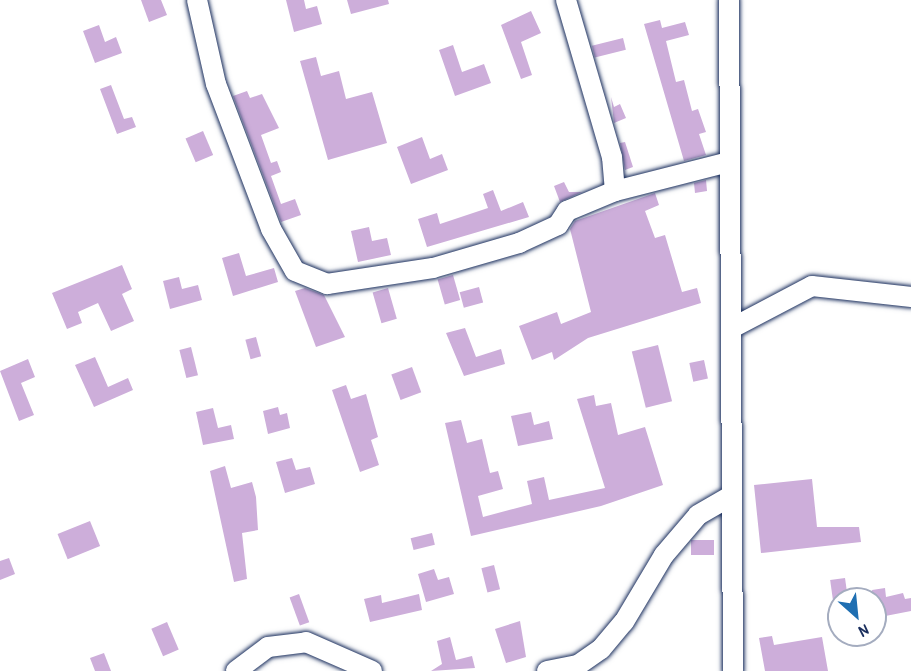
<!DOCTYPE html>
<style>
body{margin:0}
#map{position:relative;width:911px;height:671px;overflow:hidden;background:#fff;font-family:"Patrick Hand",sans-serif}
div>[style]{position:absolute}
.building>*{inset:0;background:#cdaeda;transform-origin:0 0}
.roads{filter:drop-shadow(0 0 2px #1b2f5e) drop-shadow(0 0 2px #1b2f5e)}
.minor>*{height:20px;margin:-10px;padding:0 10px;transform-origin:10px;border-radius:10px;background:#fff}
span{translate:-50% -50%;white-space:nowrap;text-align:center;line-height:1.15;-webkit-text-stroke:4.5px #fff;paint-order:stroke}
.north{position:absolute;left:827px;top:587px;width:60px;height:60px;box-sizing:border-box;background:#fff;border:2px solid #a4acbf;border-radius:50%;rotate:153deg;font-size:16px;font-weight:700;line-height:24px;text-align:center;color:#1b2f5e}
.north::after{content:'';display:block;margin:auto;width:21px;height:27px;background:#1f6fb2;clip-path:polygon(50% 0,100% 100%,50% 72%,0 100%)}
</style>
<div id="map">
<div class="building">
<i style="clip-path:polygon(141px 0,161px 0,167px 15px,149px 22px)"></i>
<i style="clip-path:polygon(286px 0,304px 0,306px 9px,317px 6px,322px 24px,294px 32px)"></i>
<i style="clip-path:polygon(347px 0,388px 0,389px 4px,351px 14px)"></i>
<i style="clip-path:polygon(531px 11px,541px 33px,521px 42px,532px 75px,521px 79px,501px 25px)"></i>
<i style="clip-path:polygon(660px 20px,662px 28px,685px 22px,689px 35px,666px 41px,676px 82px,684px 80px,692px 111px,698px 109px,706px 132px,699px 134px,706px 155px,684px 161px,644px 24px)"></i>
<i style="clip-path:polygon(99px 25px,105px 42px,116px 37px,122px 53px,95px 63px,83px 31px)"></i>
<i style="left:623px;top:38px;width:12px;height:32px;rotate:76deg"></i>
<i style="clip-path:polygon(453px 45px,462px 72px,484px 64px,491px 83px,455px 96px,439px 50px)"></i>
<i style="clip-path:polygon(316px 57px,321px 76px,339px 71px,346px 99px,372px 92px,387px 143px,328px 160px,300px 61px)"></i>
<i style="clip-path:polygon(111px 85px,124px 119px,132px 117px,136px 127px,117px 134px,100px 89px)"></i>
<i style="clip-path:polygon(247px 91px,250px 98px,262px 94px,279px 128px,261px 135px,271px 163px,277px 161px,281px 172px,271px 176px,281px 204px,295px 199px,301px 215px,281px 222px,233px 96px)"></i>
<i style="clip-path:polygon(611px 97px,614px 107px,620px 104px,626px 118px,614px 123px)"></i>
<i style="left:203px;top:131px;width:26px;height:19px;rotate:67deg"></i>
<i style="clip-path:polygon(422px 137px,430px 159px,442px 154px,448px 170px,411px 184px,397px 147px)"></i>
<i style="clip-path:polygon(625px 142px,633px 167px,625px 170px,620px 143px)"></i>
<i style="clip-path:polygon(706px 180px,707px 191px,695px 193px,694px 183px)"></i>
<i style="clip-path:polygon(564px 182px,569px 192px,582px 192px,560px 202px,554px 186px)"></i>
<i style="clip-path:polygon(493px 190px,501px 211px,523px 202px,529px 217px,427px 247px,418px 219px,437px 213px,440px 224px,488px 208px,483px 194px)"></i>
<i style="clip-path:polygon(655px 193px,659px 205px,645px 211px,655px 238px,665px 235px,682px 292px,697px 288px,701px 303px,588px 338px,554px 360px,552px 352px,532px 360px,519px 326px,557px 312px,561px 324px,591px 312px,570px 229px,575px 221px)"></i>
<i style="clip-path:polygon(369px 227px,372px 241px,387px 238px,391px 255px,358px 262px,351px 231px)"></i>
<i style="clip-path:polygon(239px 253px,246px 276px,274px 268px,278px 282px,233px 296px,222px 258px)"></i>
<i style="clip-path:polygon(122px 265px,132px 289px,122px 294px,134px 321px,111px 331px,98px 303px,78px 312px,82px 323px,67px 329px,52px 293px)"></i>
<i style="left:453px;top:275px;width:26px;height:16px;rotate:74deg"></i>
<i style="clip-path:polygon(179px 277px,182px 289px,198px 285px,202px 300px,170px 309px,163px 281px)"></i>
<i style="left:479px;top:287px;width:16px;height:20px;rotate:75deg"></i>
<i style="clip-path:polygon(305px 288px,324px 295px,345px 337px,316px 347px,295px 291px)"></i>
<i style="left:388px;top:288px;width:32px;height:16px;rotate:74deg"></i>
<i style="clip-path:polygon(465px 328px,476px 357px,501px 349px,505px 364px,464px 376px,446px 333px)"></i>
<i style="left:256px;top:337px;width:20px;height:11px;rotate:75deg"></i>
<i style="left:658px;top:345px;width:58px;height:27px;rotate:76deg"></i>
<i style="left:191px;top:347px;width:29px;height:12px;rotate:76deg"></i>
<i style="clip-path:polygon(95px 357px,108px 387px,128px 378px,133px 390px,94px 407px,75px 365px)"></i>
<i style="clip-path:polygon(28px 359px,35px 377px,21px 383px,34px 415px,19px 421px,0 371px)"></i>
<i style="left:704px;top:360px;width:19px;height:15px;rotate:78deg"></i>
<i style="left:412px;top:367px;width:27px;height:22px;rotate:70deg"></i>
<i style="clip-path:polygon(346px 385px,351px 399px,366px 394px,378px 437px,371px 440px,379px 465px,360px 472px,332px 390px)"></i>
<i style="clip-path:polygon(594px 395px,596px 406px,611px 403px,618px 435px,645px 427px,663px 485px,601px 506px,471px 536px,445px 423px,461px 420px,467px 443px,482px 439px,490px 473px,498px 471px,503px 489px,478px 496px,483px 517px,532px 504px,527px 481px,544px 477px,549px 500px,605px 488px,577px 399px)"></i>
<i style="clip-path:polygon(278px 407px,280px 415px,287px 413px,290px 428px,268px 434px,263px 411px)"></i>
<i style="clip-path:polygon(213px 408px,218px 428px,231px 425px,234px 439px,203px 445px,196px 412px)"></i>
<i style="clip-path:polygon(531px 412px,534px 425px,549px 421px,553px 439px,518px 446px,511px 416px)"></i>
<i style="clip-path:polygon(292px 458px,296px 470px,310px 467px,315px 484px,285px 493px,276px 462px)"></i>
<i style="clip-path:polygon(225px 466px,231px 488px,252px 482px,256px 497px,258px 530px,242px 533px,247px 579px,234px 582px,210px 471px)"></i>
<i style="clip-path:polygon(812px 479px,817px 527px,859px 527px,861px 542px,761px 553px,754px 485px)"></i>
<i style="left:90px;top:521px;width:27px;height:35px;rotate:68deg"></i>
<i style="left:432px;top:533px;width:12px;height:22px;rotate:76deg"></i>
<i style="left:714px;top:540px;width:15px;height:23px;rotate:90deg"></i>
<i style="clip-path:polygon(9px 558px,15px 574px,0 580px,0 561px)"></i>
<i style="left:494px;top:565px;width:25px;height:13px;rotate:76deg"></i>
<i style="clip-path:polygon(434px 569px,438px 580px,449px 577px,454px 594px,426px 602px,418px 574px)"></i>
<i style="left:845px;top:578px;width:21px;height:15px;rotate:82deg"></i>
<i style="clip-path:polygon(885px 588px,886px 597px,903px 593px,905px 599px,911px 598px,911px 611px,875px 618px,872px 590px)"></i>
<i style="left:299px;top:594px;width:30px;height:10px;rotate:70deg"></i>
<i style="clip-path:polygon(419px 594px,422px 610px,370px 622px,364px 599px,381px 595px,382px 603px)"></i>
<i style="clip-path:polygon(520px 621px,526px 657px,506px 663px,495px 629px)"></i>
<i style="left:167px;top:622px;width:30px;height:17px;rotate:67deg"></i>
<i style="clip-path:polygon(772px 636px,774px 645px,822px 637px,828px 671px,765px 671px,759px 638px)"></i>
<i style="clip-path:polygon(450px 637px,456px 660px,472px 656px,475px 668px,431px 671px,442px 664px,437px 641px)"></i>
<i style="clip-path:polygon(104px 653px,111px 671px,95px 671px,90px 658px)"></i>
</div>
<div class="roads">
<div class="minor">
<i style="left:197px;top:0;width:86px;rotate:77.3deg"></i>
<i style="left:216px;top:84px;width:155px;rotate:69.2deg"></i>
<i style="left:271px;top:229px;width:48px;rotate:60.3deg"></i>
<i style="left:295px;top:271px;width:35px;rotate:22deg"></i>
<i style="left:327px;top:284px;width:107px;rotate:-8.6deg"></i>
<i style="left:433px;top:268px;width:90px;rotate:-16.2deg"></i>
<i style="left:519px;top:243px;width:43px;rotate:-24.8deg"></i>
<i style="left:558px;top:225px;width:17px;rotate:-57deg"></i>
<i style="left:567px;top:211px;width:52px;rotate:-22.6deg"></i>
<i style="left:615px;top:191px;width:118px;rotate:-14.3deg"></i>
<i style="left:566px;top:0;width:164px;rotate:73.7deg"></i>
<i style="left:612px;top:157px;width:34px;rotate:85deg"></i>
<i style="left:729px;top:0;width:671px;rotate:89.66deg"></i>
<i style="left:732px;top:328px;width:90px;rotate:-27.7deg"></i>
<i style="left:812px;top:286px;width:100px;rotate:6.3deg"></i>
<i style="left:236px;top:671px;width:40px;rotate:-37deg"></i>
<i style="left:268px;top:647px;width:38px;rotate:-7deg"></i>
<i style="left:306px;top:642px;width:72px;rotate:23.7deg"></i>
<i style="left:547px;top:671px;width:32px;rotate:-11deg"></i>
<i style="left:578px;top:665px;width:28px;rotate:-35deg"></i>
<i style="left:601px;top:649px;width:35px;rotate:-50deg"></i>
<i style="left:624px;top:622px;width:78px;rotate:-59.2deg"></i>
<i style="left:664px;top:555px;width:52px;rotate:-49.6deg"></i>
<i style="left:698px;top:515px;width:38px;rotate:-30deg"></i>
</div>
</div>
<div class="north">N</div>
</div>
